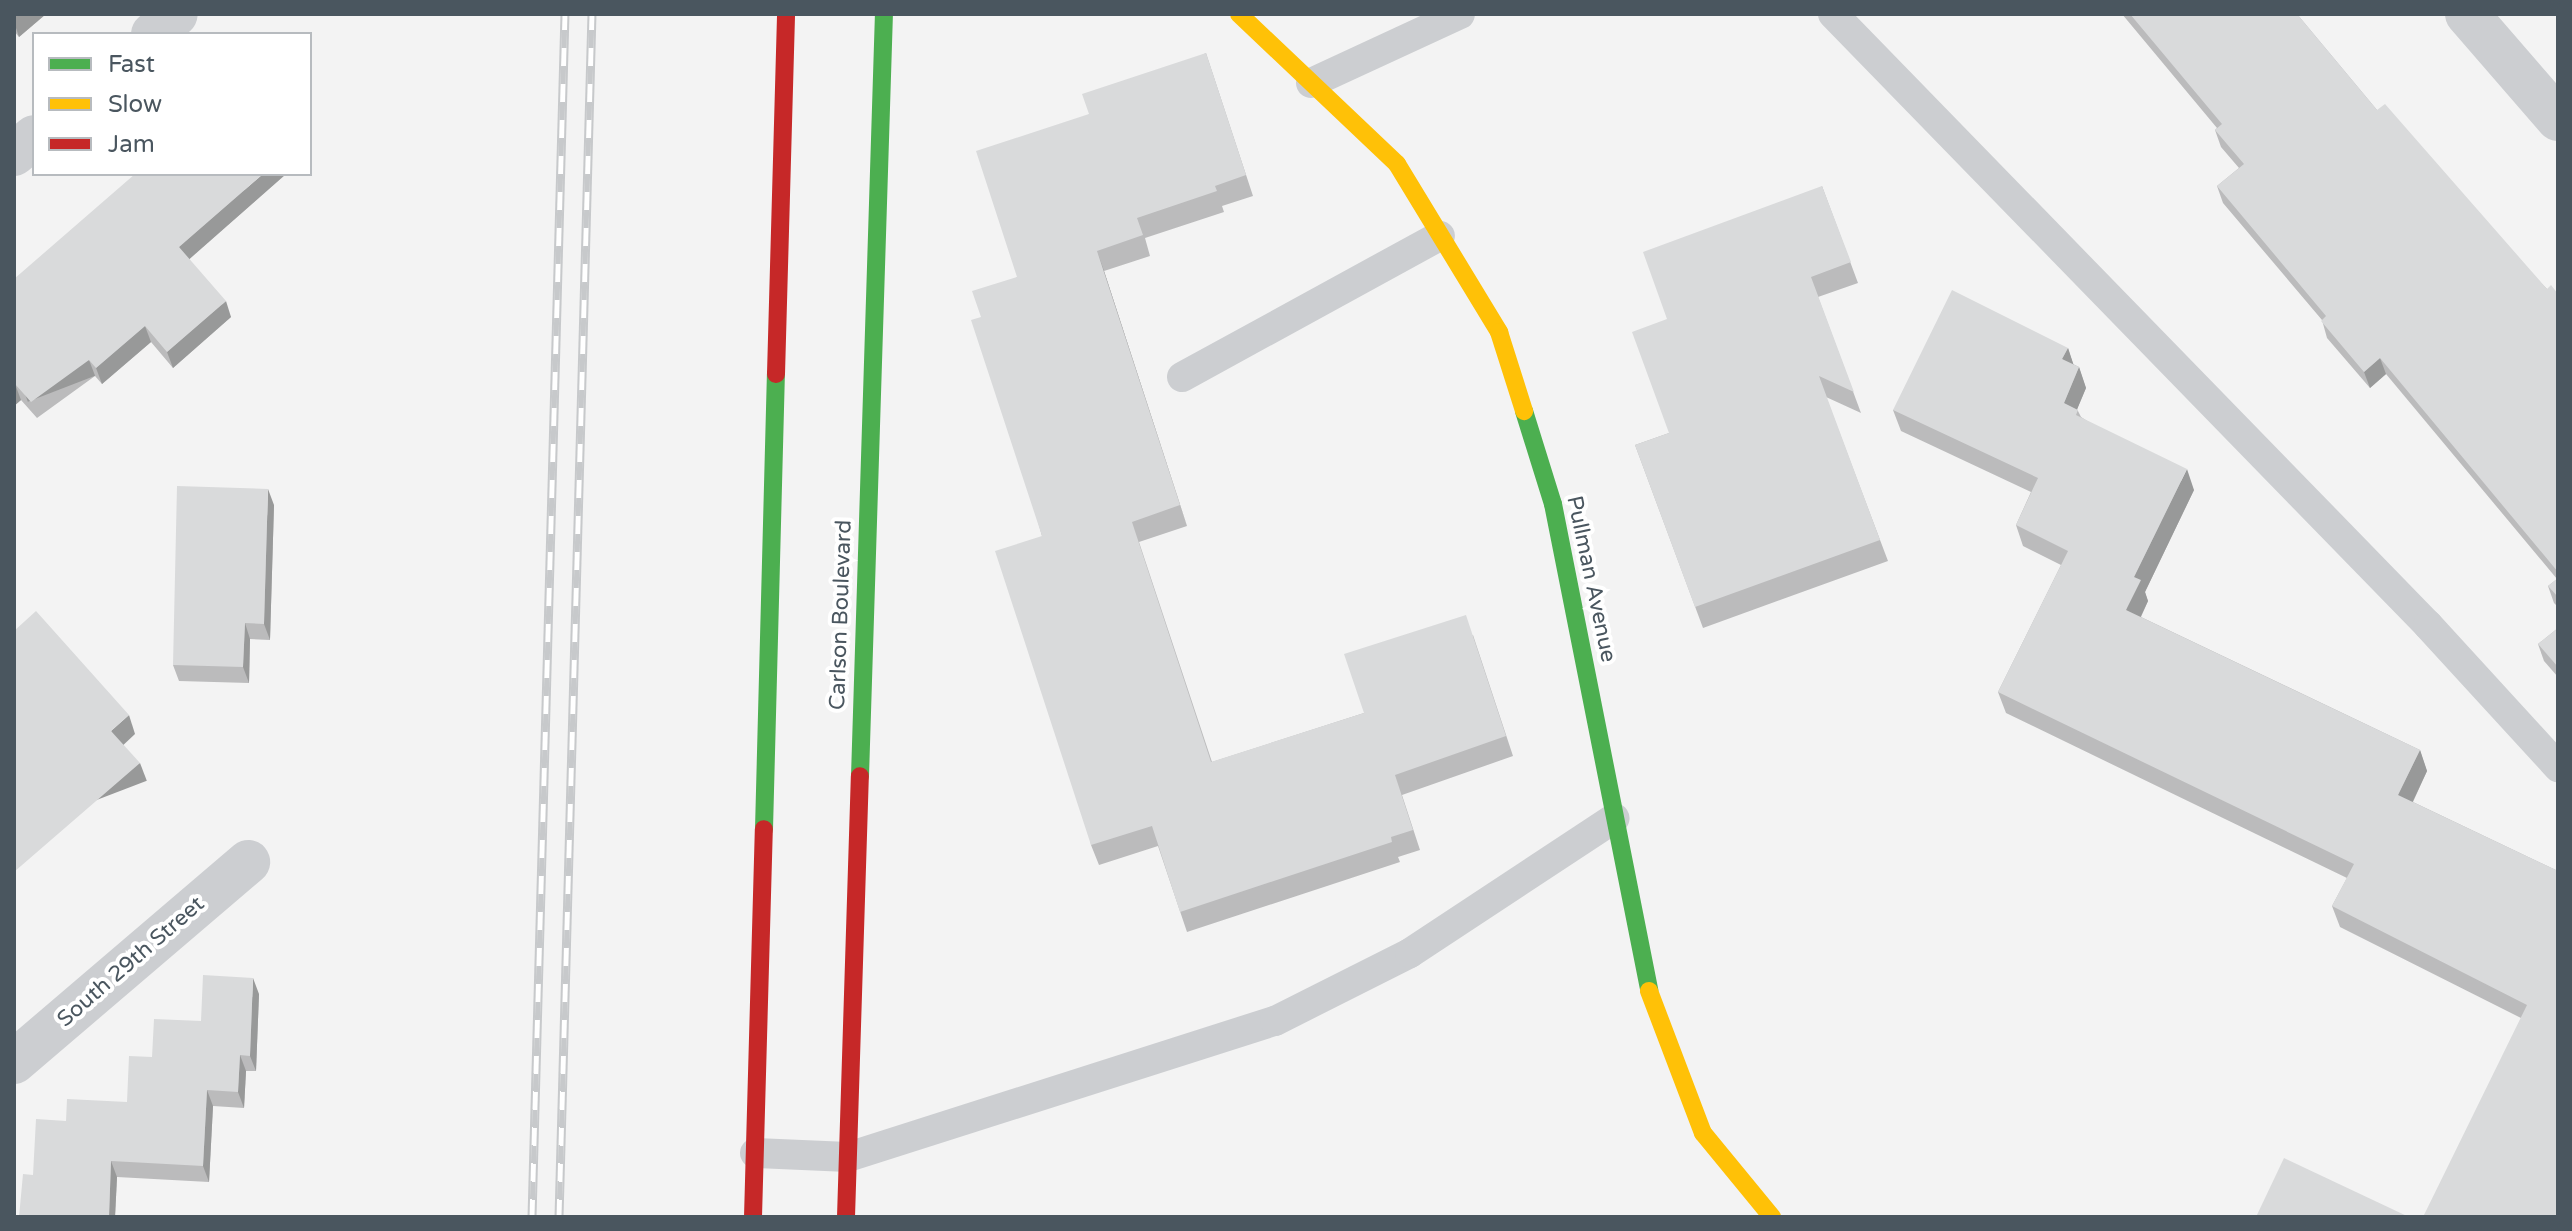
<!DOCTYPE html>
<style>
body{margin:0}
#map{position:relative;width:2572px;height:1231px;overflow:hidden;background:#f3f3f3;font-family:"Varela Round",sans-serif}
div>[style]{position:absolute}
.lane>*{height:30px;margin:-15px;padding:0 15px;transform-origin:15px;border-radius:15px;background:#ccced1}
.street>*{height:44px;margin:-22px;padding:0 22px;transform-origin:22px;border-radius:22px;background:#ccced1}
.fast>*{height:18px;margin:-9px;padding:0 9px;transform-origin:9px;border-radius:9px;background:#4caf50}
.slow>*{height:18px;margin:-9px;padding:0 9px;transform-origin:9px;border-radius:9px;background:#ffc107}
.jam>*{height:18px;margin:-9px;padding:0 9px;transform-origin:9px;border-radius:9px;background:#c62828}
.rail>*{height:9px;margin-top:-4.5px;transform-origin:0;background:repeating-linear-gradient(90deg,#fff 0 18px,#c7c9cb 0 36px);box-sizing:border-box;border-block:2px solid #c7c9cb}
.wall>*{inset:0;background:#bbbbbc}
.shaded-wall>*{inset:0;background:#989999;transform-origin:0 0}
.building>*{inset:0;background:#d9dadb}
span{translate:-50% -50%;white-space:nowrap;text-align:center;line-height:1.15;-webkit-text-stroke:8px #fff;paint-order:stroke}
.street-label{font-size:22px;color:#4a565f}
.frame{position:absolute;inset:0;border:16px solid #4a565f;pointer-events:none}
.legend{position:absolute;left:32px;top:32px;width:280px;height:144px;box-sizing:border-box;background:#fff;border:2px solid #b7bbbf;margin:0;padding:10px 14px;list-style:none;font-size:24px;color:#4a565f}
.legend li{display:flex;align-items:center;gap:16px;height:40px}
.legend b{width:40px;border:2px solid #b7bbbf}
</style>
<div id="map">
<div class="lane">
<i style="left:1833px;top:14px;width:853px;rotate:45.76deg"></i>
<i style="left:2428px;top:625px;width:193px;rotate:47.5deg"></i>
<i style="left:1311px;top:83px;width:164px;rotate:-24.8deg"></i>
<i style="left:1182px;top:377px;width:294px;rotate:-28.7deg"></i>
<i style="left:755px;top:1153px;width:93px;rotate:2.5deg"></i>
<i style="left:848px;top:1157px;width:448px;rotate:-17.7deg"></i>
<i style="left:1275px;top:1021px;width:151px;rotate:-26.7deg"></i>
<i style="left:1410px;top:953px;width:245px;rotate:-33.4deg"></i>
</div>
<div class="street">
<i style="left:2467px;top:14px;width:139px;rotate:49.1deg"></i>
<i style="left:153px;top:34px;width:30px;rotate:-41deg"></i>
<i style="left:14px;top:154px;width:26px;rotate:-40deg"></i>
<i style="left:14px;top:1062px;width:308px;rotate:-40.5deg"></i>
</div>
<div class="fast">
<i style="left:1524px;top:411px;width:97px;rotate:72.7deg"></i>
<i style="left:1553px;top:504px;width:496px;rotate:78.8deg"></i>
<i style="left:860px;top:776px;width:762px;rotate:-88.2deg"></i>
<i style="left:764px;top:829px;width:455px;rotate:-88.5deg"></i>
</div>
<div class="slow">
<i style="left:1239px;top:14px;width:218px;rotate:43.5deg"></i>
<i style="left:1397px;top:164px;width:197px;rotate:58.7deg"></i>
<i style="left:1499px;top:332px;width:83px;rotate:72.4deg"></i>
<i style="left:1649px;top:991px;width:152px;rotate:69.2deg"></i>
<i style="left:1703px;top:1133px;width:109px;rotate:50.6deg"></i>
</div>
<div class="jam">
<i style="left:776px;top:374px;width:360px;rotate:-88.4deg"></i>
<i style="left:753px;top:1217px;width:388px;rotate:-88.4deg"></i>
<i style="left:846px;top:1217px;width:441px;rotate:-88.2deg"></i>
</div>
<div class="rail">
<i style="left:532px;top:1217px;width:1203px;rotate:-88.43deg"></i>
<i style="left:559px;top:1217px;width:1203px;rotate:-88.43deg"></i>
</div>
<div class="wall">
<i style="clip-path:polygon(14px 14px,46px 14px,19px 37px,14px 31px)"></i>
<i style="clip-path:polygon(2122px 14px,2297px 14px,2377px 110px,2547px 289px,2558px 294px,2558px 607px,2554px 603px,2548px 586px,2557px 579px,2386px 374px,2370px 388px,2327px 338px,2322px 320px,2223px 203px,2217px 186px,2239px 168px,2221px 147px,2215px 130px,2217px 128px)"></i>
<i style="clip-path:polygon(1206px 53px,1253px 196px,1222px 206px,1224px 212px,1145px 238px,1150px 256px,1104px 271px,1187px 526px,1139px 542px,1212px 762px,1364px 713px,1473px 635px,1513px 756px,1402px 795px,1420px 850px,1398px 857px,1400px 862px,1187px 932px,1158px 846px,1099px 865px,1091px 845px,1042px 536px,981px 317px,1017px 277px,1089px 114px)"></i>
<i style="clip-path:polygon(286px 174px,189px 259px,231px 317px,173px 368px,151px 342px,102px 384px,95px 376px,37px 418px,21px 400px,14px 406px,14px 279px)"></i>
<i style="clip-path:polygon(1822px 186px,1858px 283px,1818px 297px,1861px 413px,1826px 397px,1888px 561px,1703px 628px,1635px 445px,1669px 433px)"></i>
<i style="clip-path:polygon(2068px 348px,2073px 364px,2079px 367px,2086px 388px,2077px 409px,2081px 417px,2194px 490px,2145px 592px,2148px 601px,2141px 617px,2420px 750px,2427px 771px,2413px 802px,2558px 871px,2558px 1217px,2521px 1018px,2340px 927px,2332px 906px,2347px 878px,2006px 713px,1998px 692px,2061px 565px,2023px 546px,2016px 525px,2031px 492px,1901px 431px,1893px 410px)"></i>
<i style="clip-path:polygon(274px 505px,270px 640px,250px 639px,249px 683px,179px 681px,173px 665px)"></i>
<i style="clip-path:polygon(2558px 628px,2558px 677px,2544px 661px,2538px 644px)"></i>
<i style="clip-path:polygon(259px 994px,256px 1071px,246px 1071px,244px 1108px,213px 1106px,209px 1182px,117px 1177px,115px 1217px,19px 1217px,33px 1175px,66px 1121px,127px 1102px,152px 1057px,201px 1021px)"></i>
</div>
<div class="shaded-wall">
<i style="clip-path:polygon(14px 14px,46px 14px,19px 37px,14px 22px)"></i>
<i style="clip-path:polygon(263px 174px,286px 174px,185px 263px,179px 247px)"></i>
<i style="clip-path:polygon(1097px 251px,1104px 271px,1187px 526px,1180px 505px)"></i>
<i style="clip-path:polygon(226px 301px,231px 317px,173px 368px,167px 352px)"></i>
<i style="clip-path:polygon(145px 326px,151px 342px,102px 384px,96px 368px)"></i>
<i style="clip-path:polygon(2068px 348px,2075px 369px,2062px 359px)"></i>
<i style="clip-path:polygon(2380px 358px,2386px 374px,2370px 388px,2364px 372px)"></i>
<i style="left:89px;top:360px;width:17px;height:72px;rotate:69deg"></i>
<i style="clip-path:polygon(2079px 367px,2086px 388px,2071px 424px,2064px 403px)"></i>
<i style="clip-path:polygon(15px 384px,21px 400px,14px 406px,14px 385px)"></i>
<i style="clip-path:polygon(2187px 469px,2194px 490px,2145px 592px,2148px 601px,2134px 631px,2126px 610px,2134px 577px)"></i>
<i style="clip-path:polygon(268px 489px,274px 505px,270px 640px,264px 624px)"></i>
<i style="clip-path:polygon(245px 623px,250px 639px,249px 683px,243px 667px)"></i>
<i style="clip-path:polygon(129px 715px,135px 734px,118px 750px,111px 731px)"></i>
<i style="clip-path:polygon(2420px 750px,2427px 771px,2406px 816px,2398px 795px)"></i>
<i style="left:140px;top:763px;width:19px;height:167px;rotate:69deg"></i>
<i style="clip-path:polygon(253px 978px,259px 994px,256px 1071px,250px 1056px)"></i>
<i style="clip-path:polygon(240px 1055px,246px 1071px,244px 1108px,238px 1092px)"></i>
<i style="clip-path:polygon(207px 1090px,213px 1106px,209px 1182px,203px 1166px)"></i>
<i style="clip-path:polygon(111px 1161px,117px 1177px,115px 1217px,109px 1217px)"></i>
</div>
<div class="building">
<i style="clip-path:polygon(2130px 14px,2297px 14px,2377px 110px,2385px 104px,2547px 289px,2551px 285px,2558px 294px,2558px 572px,2380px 358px,2364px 372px,2321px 321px,2326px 316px,2217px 186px,2244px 164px,2215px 130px,2222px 124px)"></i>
<i style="clip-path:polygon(1206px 53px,1246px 175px,1215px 186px,1217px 191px,1137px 218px,1143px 235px,1097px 251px,1180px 505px,1132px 522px,1211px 762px,1364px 713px,1344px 654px,1466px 615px,1506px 736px,1395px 775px,1413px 830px,1391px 837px,1392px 842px,1180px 912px,1152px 826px,1091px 845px,995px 551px,1042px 536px,971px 320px,981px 317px,972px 291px,1017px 277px,976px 151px,1089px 114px,1082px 94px)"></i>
<i style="clip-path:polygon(135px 174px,263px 174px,179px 247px,226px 301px,167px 352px,145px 326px,96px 368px,89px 360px,31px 402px,15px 384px,14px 385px,14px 279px)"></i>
<i style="clip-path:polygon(1822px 186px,1851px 262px,1811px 277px,1854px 392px,1819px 376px,1880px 540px,1695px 607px,1635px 445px,1669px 433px,1632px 332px,1667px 319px,1643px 252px)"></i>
<i style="clip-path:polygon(1952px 290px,2068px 348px,2062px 359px,2079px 367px,2064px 403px,2078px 410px,2076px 415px,2187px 469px,2134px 577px,2141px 580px,2126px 610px,2420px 750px,2398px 795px,2558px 871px,2558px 1217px,2423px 1217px,2527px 1005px,2332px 906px,2354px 864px,1998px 692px,2068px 551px,2016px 525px,2038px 478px,1893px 410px)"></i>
<i style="clip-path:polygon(177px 486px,268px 489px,264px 624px,245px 623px,243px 667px,173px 665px)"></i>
<i style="clip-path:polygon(2558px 578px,2558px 597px,2548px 586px)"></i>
<i style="clip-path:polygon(36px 611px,129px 715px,111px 731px,140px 763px,14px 872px,14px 631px)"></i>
<i style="clip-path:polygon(2558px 628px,2558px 667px,2538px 644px)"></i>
<i style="clip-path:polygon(203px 975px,253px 978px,250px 1056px,240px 1055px,238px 1092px,207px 1090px,203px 1166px,111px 1161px,109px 1217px,19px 1217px,23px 1174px,33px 1175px,36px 1119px,66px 1121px,67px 1099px,127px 1102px,129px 1056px,152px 1057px,154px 1019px,201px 1021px)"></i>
<i style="clip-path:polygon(2284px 1158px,2409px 1217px,2256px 1217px)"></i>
</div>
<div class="street-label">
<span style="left:1591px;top:579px;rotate:78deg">Pullman Avenue</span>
<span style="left:841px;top:615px;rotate:-88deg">Carlson Boulevard</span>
<span style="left:131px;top:962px;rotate:-41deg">South 29th Street</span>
</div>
<div class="frame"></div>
<ul class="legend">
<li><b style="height:10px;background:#4caf50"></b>Fast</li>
<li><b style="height:10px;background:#ffc107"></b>Slow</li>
<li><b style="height:10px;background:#c62828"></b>Jam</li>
</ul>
</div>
